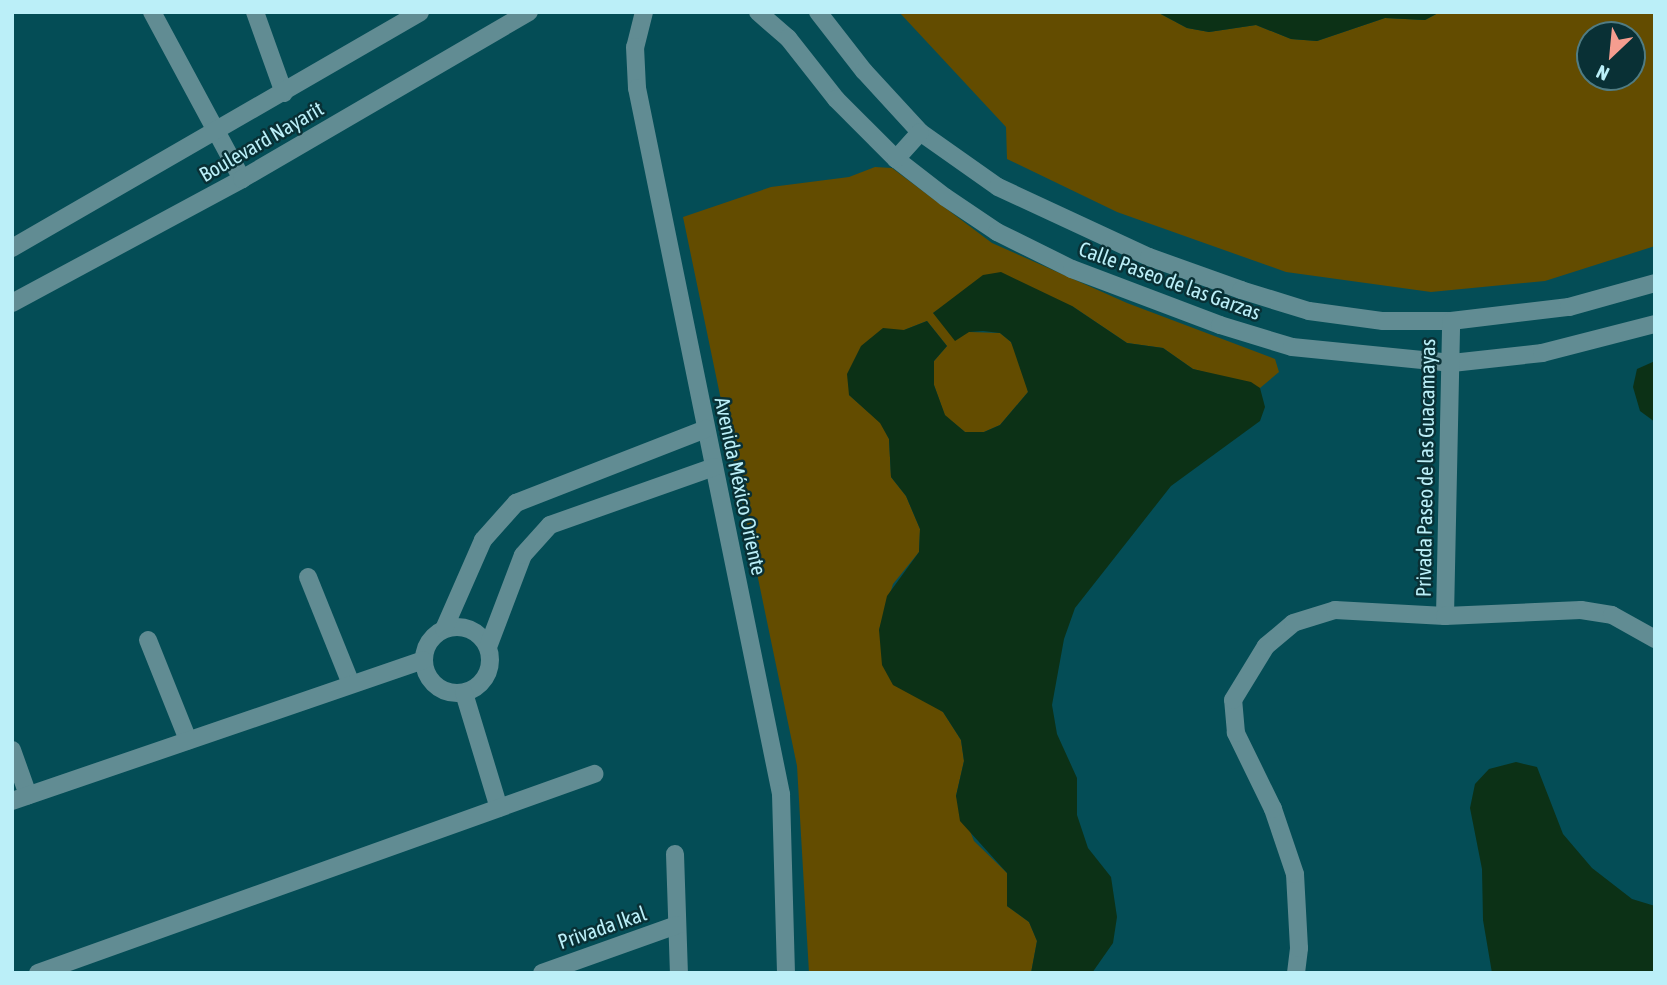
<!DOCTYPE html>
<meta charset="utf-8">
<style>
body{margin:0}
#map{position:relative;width:1667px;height:985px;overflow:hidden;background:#044d56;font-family:"Asap Condensed",sans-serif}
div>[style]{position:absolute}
.green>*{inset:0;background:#634c00}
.water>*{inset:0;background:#0c3116}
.minor>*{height:18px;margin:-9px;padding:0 9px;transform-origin:9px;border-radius:9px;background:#618c93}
.minor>.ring{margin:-9px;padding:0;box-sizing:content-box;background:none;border:18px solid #618c93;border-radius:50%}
span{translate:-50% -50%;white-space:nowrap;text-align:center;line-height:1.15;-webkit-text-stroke:5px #093035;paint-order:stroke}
.street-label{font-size:21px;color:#bbeff8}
.frame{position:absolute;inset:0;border:14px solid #bbeff8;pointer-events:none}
.north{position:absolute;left:1576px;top:21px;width:70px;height:70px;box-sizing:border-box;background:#093035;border:2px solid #507c83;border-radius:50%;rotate:206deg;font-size:19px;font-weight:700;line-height:28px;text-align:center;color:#bbeff8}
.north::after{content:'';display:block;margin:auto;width:24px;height:32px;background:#f59d8f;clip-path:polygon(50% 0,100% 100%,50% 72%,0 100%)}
</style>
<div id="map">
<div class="green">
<i style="clip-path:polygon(evenodd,899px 12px,1157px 12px,1187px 28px,1209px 32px,1256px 25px,1291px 39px,1317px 41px,1385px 18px,1425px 20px,1440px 12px,1655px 12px,1655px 246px,1545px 281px,1431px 292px,1286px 272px,1117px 212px,1007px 159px,1006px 127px,899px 12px,1590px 35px,1632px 35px,1632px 77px,1590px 77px,1590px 35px)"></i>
<i style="clip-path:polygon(875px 167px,892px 168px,992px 243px,1127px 303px,1275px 359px,1279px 372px,1260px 388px,1193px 369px,1163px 348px,1127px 343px,1072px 306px,957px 297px,933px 313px,969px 332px,1000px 333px,1011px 342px,1024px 370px,1028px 392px,1000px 425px,984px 432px,965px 432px,945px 416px,934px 385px,934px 361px,947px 346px,927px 321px,904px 330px,849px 395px,881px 423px,889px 439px,891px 477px,906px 496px,920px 529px,919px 552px,893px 584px,879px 630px,922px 698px,943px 712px,961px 740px,964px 761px,956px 796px,974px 841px,1007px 873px,1007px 906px,1029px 922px,1037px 941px,1031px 973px,809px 973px,797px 766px,683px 217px,771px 187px,849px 177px)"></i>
</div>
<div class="water">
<i style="clip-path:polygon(1157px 12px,1440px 12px,1425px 20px,1385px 18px,1317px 41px,1291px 39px,1256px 25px,1209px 32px,1187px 28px)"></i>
<i style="clip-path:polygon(1001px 272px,1072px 306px,1127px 343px,1163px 348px,1193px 369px,1251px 382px,1260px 388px,1265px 407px,1260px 421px,1171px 486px,1075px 608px,1064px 639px,1052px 705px,1057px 734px,1077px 778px,1077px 815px,1088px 848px,1111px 877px,1117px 917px,1113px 943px,1092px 973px,1031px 973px,1037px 941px,1029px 922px,1007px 906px,1007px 873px,960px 821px,956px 796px,964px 761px,961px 740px,943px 712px,893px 685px,882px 665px,879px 630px,887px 596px,919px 552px,920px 529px,906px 496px,891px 477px,889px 439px,880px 423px,849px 395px,847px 374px,861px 346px,883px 328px,904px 330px,927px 321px,947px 346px,934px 361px,934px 385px,945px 415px,965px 432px,984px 432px,1000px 425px,1028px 392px,1011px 342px,1000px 333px,983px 331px,969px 332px,955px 341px,933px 313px,983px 275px)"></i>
<i style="clip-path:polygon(1655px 361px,1655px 422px,1640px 411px,1633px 387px,1637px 369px)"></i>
<i style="clip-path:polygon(1516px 762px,1537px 767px,1563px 834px,1592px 868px,1632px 899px,1655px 906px,1655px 973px,1492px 973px,1483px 920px,1482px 869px,1470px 808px,1475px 784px,1489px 769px)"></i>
</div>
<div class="minor">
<i style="left:152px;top:12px;width:190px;rotate:61.7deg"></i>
<i style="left:255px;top:12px;width:86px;rotate:70.3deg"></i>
<i style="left:644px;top:12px;width:36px;rotate:104deg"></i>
<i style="left:635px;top:47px;width:41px;rotate:87.2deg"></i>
<i style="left:637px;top:88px;width:721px;rotate:78.47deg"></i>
<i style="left:781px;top:794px;width:179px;rotate:88.4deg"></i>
<i style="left:758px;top:12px;width:40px;rotate:41deg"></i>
<i style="left:788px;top:38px;width:78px;rotate:51.8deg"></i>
<i style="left:836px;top:99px;width:85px;rotate:45deg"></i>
<i style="left:896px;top:159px;width:62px;rotate:37.8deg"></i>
<i style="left:945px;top:197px;width:63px;rotate:33.9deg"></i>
<i style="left:997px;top:232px;width:84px;rotate:26.3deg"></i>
<i style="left:1072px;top:269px;width:158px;rotate:20.7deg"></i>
<i style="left:1220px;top:325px;width:75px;rotate:17deg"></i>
<i style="left:1292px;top:347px;width:161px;rotate:5.7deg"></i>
<i style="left:1452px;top:363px;width:91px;rotate:-6.3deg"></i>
<i style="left:1542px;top:353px;width:117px;rotate:-14.4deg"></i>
<i style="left:818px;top:12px;width:75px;rotate:52.1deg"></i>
<i style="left:864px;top:71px;width:83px;rotate:47.4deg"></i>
<i style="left:920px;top:132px;width:95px;rotate:35.2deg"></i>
<i style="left:998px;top:187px;width:166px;rotate:24.9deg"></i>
<i style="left:1149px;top:257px;width:98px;rotate:19.7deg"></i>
<i style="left:1241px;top:290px;width:71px;rotate:17.2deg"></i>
<i style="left:1309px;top:311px;width:75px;rotate:7.7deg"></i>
<i style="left:1383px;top:321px;width:68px"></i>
<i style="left:1451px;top:321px;width:119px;rotate:-6.8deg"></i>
<i style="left:1569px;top:307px;width:89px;rotate:-15.6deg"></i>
<i style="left:896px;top:159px;width:36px;rotate:-48deg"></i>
<i style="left:12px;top:248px;width:471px;rotate:-30deg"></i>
<i style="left:12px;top:303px;width:261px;rotate:-28.3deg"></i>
<i style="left:242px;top:179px;width:332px;rotate:-30.2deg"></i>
<i style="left:308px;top:577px;width:115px;rotate:68.1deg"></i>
<i style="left:1445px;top:616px;width:295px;rotate:-88.8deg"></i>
<i class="ring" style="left:424px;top:627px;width:48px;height:48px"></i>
<i style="left:444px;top:629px;width:97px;rotate:-66.3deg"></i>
<i style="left:483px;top:540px;width:50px;rotate:-48.3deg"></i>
<i style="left:516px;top:503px;width:204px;rotate:-21.3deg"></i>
<i style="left:148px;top:640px;width:108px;rotate:68.2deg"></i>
<i style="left:488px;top:647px;width:98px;rotate:-69.2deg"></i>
<i style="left:523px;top:555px;width:40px;rotate:-48deg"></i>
<i style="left:550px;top:525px;width:174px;rotate:-19.5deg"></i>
<i style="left:464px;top:693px;width:120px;rotate:73.1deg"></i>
<i style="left:12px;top:750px;width:48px;rotate:70.4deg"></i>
<i style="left:12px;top:801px;width:435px;rotate:-18.9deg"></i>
<i style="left:675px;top:854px;width:119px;rotate:88.1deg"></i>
<i style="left:38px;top:973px;width:591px;rotate:-19.69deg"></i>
<i style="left:542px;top:973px;width:143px;rotate:-19.6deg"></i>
<i style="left:1296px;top:973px;width:25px;rotate:-83deg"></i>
<i style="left:1299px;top:948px;width:74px;rotate:-93.1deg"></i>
<i style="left:1295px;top:874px;width:69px;rotate:-108.7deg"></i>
<i style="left:1273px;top:809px;width:85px;rotate:-116deg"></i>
<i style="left:1236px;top:733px;width:33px;rotate:-95deg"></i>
<i style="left:1233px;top:700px;width:63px;rotate:-58.6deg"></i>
<i style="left:1266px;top:646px;width:35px;rotate:-40deg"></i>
<i style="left:1293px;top:623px;width:44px;rotate:-17.2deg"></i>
<i style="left:1335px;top:610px;width:110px;rotate:3.1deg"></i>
<i style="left:1445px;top:616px;width:136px;rotate:-2.5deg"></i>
<i style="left:1581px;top:610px;width:31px;rotate:9deg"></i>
<i style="left:1612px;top:615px;width:49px;rotate:29.2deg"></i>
</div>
<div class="street-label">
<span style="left:261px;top:141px;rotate:-30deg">Boulevard Nayarit</span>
<span style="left:1170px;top:280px;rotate:20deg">Calle Paseo de las Garzas</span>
<span style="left:1425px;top:468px;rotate:-89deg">Privada Paseo de las Guacamayas</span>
<span style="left:741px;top:486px;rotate:78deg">Avenida México Oriente</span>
<span style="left:602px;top:927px;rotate:-19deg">Privada Ikal</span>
</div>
<div class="frame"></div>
<div class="north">N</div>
</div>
